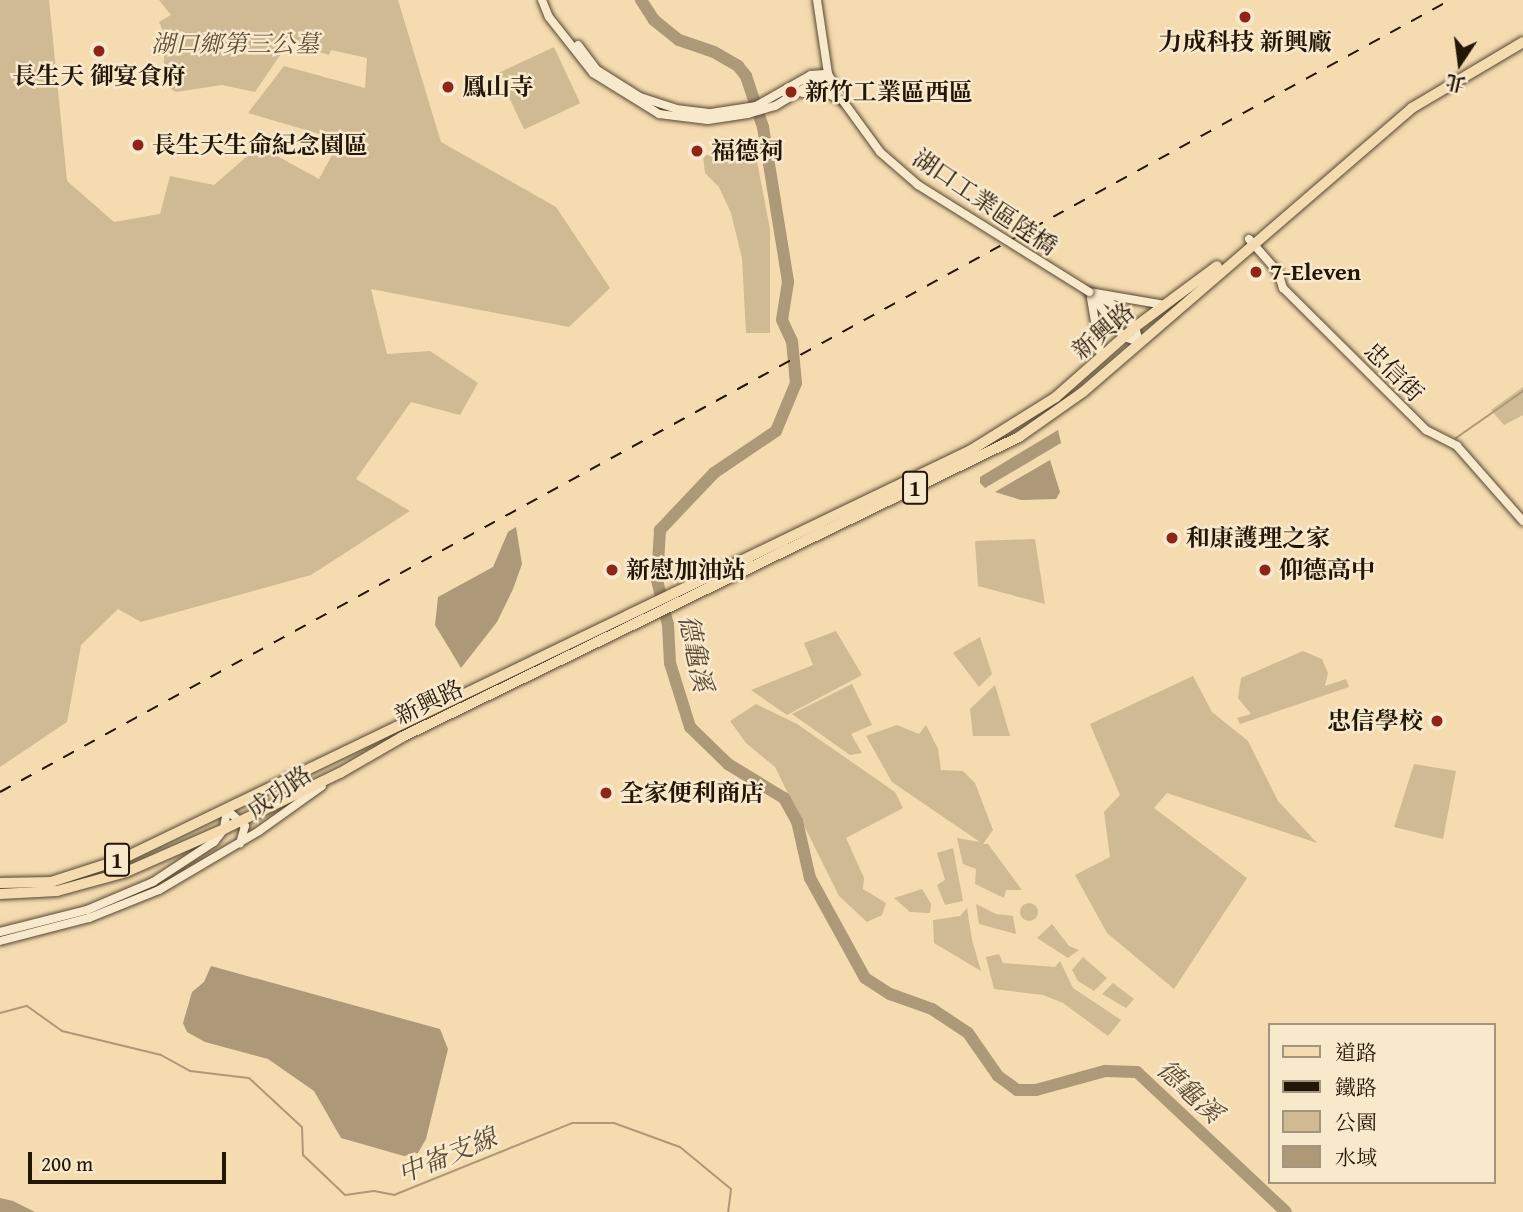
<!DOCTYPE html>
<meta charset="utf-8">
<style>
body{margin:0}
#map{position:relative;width:1523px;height:1212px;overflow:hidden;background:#f4dbb0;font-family:"Gentium Book Plus","Noto Serif TC",serif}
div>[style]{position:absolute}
.green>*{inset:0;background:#d0ba93;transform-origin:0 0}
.round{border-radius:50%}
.water>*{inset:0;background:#ad9877}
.stream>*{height:2px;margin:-1px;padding:0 1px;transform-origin:1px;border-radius:1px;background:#ad9877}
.river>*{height:12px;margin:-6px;padding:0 6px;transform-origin:6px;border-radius:6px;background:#ad9877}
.roads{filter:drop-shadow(0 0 2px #564731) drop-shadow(0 0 2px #564731)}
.minor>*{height:8px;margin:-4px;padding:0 4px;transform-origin:4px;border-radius:4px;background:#f8e8cc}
.major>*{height:10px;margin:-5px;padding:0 5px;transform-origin:5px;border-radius:5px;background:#f4dbb0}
.rail>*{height:2px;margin-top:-1px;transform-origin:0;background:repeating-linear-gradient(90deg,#221607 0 12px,transparent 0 24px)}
.bridges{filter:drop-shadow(0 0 2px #564731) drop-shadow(0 0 2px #564731)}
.minor-bridge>*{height:8px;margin:-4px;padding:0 4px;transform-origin:4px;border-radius:4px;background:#f8e8cc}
.dots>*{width:19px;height:19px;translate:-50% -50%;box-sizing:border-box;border:4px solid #f8e8cc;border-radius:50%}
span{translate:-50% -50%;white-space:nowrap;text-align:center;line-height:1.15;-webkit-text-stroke:5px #f8e8cc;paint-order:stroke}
.shield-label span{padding:2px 5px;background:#f8e8cc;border:2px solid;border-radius:5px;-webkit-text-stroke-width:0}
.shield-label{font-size:23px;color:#221607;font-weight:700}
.poi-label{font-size:24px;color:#221607;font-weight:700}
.left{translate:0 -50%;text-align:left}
.right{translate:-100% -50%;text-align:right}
.park-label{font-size:24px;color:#5f4f38;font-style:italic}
.street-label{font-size:24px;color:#221607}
.water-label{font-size:26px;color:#5a4a34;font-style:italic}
.legend{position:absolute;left:1268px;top:1023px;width:228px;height:161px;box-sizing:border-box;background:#f8e8cc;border:2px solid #a2947d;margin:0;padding:9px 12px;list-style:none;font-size:21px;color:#221607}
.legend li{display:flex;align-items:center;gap:14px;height:35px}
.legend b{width:35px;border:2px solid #a2947d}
.north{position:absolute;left:1425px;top:28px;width:70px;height:70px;-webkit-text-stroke:5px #f8e8cc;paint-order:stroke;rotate:193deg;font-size:19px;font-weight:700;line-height:28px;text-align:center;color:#221607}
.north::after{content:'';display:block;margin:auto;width:24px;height:32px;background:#221607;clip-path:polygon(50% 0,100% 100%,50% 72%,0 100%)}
.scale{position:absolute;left:28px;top:1152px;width:198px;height:32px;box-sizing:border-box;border:4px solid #221607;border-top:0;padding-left:9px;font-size:21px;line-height:24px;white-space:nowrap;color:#221607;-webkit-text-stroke:5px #f8e8cc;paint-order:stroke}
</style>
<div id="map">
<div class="green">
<i style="clip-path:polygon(0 0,49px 0,67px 181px,114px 222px,160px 214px,170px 176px,214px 185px,259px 146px,319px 179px,340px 140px,248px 113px,284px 66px,365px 88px,367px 58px,331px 50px,329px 55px,289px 42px,255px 92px,222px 85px,176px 92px,163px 84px,165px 35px,159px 22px,171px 15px,159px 0,398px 0,441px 142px,556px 207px,610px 288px,569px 327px,371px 289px,387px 354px,430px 351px,478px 383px,460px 415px,411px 402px,356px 479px,410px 511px,311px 575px,141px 622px,118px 609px,81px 645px,67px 722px,0 767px)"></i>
<i style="left:554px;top:47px;width:62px;height:62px;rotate:65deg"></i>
<i style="clip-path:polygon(754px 146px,770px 229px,770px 333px,746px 333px,742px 258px,731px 213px,719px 187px,705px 173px,703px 156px)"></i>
<i style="clip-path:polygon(1523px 387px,1523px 415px,1504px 425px,1491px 410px)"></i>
<i style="clip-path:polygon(1035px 539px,1045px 604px,978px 586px,975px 541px)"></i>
<i style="clip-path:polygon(836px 631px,862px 675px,787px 715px,751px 690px,813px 665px,804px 643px)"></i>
<i style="clip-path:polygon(980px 637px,992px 674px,979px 687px,953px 653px)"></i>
<i style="clip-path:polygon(1303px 651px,1322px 659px,1328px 673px,1325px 686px,1346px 679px,1349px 687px,1240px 724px,1237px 718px,1251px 714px,1238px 698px,1241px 678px)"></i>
<i style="clip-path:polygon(1193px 676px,1212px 712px,1248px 741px,1278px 801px,1317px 843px,1167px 793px,1154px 808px,1247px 878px,1174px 989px,1107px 933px,1075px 875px,1110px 857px,1104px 812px,1120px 795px,1090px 724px)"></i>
<i style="clip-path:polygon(852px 684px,872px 725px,851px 734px,862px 753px,850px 755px,792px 714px)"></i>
<i style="clip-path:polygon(995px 685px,1010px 736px,973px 736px,970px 709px)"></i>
<i style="clip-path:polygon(756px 704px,797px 724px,895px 792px,903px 808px,846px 838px,864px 878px,863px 889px,886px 903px,882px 915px,867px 922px,839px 896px,775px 767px,746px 743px,730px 721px)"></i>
<i style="clip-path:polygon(897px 725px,919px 734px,926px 725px,938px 749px,941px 770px,963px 771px,975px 783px,993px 830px,983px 844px,988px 844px,1022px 890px,1006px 890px,1004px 898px,975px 884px,976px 869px,963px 864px,957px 838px,980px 842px,892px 782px,866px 736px)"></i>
<i style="clip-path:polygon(1414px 764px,1456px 771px,1443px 839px,1394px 827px)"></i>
<i style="clip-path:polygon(953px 848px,963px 901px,945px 905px,937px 885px,945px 880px,937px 853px)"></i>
<i style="clip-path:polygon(922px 889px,931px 904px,930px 913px,910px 912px,894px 898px)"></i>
<i class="round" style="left:1020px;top:903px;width:18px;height:18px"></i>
<i style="clip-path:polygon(976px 904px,996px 914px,1013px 916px,1016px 934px,979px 924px)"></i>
<i style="clip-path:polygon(967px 908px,972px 940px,981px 971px,934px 943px,933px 920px,960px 916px)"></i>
<i style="clip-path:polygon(1052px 924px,1069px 946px,1079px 950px,1068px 958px,1037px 938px)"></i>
<i style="clip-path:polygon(999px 954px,1003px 963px,1055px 967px,1060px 961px,1073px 988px,1121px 1020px,1108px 1036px,1063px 1003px,1043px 995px,994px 989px,986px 957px)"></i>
<i style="clip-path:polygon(1083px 957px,1107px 978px,1094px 991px,1078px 981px,1072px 970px)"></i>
<i style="clip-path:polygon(1113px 983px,1134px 999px,1126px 1008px,1102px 994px)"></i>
</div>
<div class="water">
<i style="clip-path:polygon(1058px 430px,1061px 443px,985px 488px,980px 483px,980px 477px)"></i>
<i style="clip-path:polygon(1050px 460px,1060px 492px,1056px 499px,1021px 500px,995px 492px)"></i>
<i style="clip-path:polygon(516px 527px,522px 564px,513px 589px,497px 622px,461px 668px,435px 625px,438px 597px,493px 567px,508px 532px)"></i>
<i style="clip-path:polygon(211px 966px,440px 1029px,448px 1049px,426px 1139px,418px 1153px,404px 1156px,341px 1138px,314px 1091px,268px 1059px,205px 1042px,187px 1032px,183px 1023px,192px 992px,204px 982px)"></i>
<i style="clip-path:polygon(0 1198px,13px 1201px,35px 1212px,0 1212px)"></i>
</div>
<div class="stream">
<i style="left:1456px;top:438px;width:82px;rotate:-35deg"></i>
<i style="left:0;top:1013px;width:28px;rotate:-15deg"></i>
<i style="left:27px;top:1006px;width:43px;rotate:35.5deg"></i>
<i style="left:62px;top:1031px;width:102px;rotate:13.6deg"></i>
<i style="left:161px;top:1055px;width:33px;rotate:29deg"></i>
<i style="left:190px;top:1071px;width:59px;rotate:6.8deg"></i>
<i style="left:249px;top:1078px;width:72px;rotate:42.8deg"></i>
<i style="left:302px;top:1127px;width:28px;rotate:88deg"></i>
<i style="left:303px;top:1155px;width:58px;rotate:43.6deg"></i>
<i style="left:345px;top:1195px;width:29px;rotate:-8deg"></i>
<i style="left:374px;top:1191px;width:20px;rotate:11deg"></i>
<i style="left:394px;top:1195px;width:192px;rotate:-22deg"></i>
<i style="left:572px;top:1123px;width:42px"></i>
<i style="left:614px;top:1123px;width:70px;rotate:20deg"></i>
<i style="left:680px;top:1147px;width:66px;rotate:39.5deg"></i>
<i style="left:731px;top:1189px;width:23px;rotate:97deg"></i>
</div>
<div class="river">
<i style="left:641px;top:0;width:24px;rotate:57deg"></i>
<i style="left:654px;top:20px;width:32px;rotate:39deg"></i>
<i style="left:679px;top:40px;width:37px;rotate:19deg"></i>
<i style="left:714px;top:52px;width:28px;rotate:30deg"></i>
<i style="left:738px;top:66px;width:13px;rotate:51deg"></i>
<i style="left:746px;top:76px;width:54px;rotate:71.6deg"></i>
<i style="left:763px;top:127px;width:157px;rotate:80.8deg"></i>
<i style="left:788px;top:282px;width:38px;rotate:99deg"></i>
<i style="left:782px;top:320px;width:23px;rotate:65deg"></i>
<i style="left:792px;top:341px;width:42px;rotate:84.6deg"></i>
<i style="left:796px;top:383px;width:52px;rotate:112.6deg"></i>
<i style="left:776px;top:431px;width:75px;rotate:145.9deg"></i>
<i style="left:714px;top:473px;width:79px;rotate:133.5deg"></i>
<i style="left:660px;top:530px;width:50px;rotate:93.4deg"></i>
<i style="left:657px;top:580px;width:46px;rotate:76.3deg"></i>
<i style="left:668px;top:625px;width:38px;rotate:87deg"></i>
<i style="left:670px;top:663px;width:67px;rotate:72.6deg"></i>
<i style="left:690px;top:727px;width:53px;rotate:44.2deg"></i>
<i style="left:728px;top:764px;width:66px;rotate:31.3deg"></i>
<i style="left:784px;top:798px;width:26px;rotate:61deg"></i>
<i style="left:797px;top:821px;width:58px;rotate:77.2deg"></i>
<i style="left:810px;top:878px;width:114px;rotate:61.2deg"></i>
<i style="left:865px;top:978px;width:30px;rotate:33deg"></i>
<i style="left:890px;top:994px;width:45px;rotate:19.7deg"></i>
<i style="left:932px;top:1009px;width:43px;rotate:33.7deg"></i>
<i style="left:968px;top:1033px;width:52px;rotate:55.1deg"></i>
<i style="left:998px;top:1076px;width:24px;rotate:36deg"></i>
<i style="left:1017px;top:1090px;width:19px"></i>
<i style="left:1036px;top:1090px;width:72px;rotate:-15.4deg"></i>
<i style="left:1105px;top:1071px;width:32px;rotate:2deg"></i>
<i style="left:1137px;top:1072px;width:204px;rotate:43.2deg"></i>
</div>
<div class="roads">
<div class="minor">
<i style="left:542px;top:0;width:18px;rotate:68deg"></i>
<i style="left:549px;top:17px;width:71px;rotate:51.8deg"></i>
<i style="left:593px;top:73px;width:78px;rotate:31.8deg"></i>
<i style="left:659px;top:114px;width:49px;rotate:7deg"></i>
<i style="left:708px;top:120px;width:40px;rotate:-8.5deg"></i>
<i style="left:748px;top:114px;width:28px;rotate:-17deg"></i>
<i style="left:775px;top:106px;width:62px;rotate:-31.1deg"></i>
<i style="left:817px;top:0;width:75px;rotate:81.5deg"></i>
<i style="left:828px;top:74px;width:31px;rotate:61deg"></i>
<i style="left:578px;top:45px;width:31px;rotate:53deg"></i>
<i style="left:597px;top:70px;width:51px;rotate:32.1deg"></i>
<i style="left:640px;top:97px;width:38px;rotate:18deg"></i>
<i style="left:676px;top:109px;width:35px;rotate:7deg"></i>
<i style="left:711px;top:113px;width:46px;rotate:-8.8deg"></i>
<i style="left:756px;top:106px;width:63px;rotate:-29.4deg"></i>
<i style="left:811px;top:75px;width:14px;rotate:-4deg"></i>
<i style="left:803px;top:93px;width:19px;rotate:-6deg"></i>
<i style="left:822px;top:91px;width:23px;rotate:25deg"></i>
<i style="left:1249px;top:239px;width:44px;rotate:48.7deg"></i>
<i style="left:1278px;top:272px;width:17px;rotate:73deg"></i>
<i style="left:1283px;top:288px;width:202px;rotate:44.8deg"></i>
<i style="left:1426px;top:430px;width:35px;rotate:27deg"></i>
<i style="left:1457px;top:446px;width:100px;rotate:48.7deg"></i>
<i style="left:1089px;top:292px;width:77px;rotate:9.7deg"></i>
<i style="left:1089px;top:292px;width:57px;rotate:52.1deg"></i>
<i style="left:1124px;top:337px;width:16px;rotate:18deg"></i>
<i style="left:1091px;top:298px;width:60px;rotate:80.4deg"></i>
<i style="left:1101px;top:298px;width:18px;rotate:29deg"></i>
<i style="left:1117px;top:307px;width:27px;rotate:48deg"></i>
<i style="left:1135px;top:327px;width:16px;rotate:75deg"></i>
<i style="left:0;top:932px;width:90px;rotate:-14.2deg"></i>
<i style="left:87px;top:910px;width:72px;rotate:-23deg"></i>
<i style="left:153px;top:882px;width:73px;rotate:-33.3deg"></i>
<i style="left:214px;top:842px;width:16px;rotate:-52deg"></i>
<i style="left:224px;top:829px;width:19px;rotate:-81deg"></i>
<i style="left:227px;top:810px;width:24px;rotate:42deg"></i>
<i style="left:245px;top:826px;width:18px;rotate:106deg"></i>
<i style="left:0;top:941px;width:92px;rotate:-14.5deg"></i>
<i style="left:89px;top:918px;width:75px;rotate:-21.8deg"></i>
<i style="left:159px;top:890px;width:116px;rotate:-30.5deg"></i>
<i style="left:259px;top:831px;width:77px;rotate:-35.5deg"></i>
</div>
<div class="major">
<i style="left:0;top:883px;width:51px;rotate:-1.1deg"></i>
<i style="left:51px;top:882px;width:75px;rotate:-17.9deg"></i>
<i style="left:122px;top:859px;width:942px;rotate:-25.72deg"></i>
<i style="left:971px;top:450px;width:100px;rotate:-31.9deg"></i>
<i style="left:1056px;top:397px;width:106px;rotate:-41.5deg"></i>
<i style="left:1135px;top:327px;width:102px;rotate:-36.6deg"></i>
<i style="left:0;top:894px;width:57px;rotate:-3deg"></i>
<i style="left:57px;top:891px;width:72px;rotate:-15.4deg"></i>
<i style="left:126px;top:872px;width:107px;rotate:-23.7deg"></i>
<i style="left:224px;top:829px;width:129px;rotate:-25.8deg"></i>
<i style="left:340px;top:773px;width:72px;rotate:-30.1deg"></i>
<i style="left:402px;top:737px;width:686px;rotate:-25.93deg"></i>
<i style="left:1019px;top:437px;width:78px;rotate:-35.1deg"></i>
<i style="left:1083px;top:392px;width:435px;rotate:-40.8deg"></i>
<i style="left:1412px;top:108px;width:129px;rotate:-30.7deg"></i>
</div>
</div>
<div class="rail">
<i style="left:0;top:792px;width:1652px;rotate:-28.64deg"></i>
</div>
<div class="bridges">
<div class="minor-bridge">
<i style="left:843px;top:101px;width:63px;rotate:54deg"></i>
<i style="left:880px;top:152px;width:50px;rotate:41deg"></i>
<i style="left:918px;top:185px;width:202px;rotate:32deg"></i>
</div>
</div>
<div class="dots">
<i style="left:1245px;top:17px;background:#8f2418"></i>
<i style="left:99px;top:51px;background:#8f2418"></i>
<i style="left:448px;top:87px;background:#8f2418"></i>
<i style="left:791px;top:92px;background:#8f2418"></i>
<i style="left:138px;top:145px;background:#8f2418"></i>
<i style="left:697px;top:151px;background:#8f2418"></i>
<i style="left:1256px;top:272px;background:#8f2418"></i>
<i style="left:1172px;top:538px;background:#8f2418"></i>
<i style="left:612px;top:570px;background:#8f2418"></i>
<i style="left:1265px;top:570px;background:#8f2418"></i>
<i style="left:1437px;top:721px;background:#8f2418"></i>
<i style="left:606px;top:793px;background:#8f2418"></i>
</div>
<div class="shield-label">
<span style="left:915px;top:488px">1</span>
<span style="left:117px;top:860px">1</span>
</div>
<div class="poi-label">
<span style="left:1245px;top:42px">力成科技 新興廠</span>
<span style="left:99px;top:76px">長生天 御宴食府</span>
<span class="left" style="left:462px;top:87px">鳳山寺</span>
<span class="left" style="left:805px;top:92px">新竹工業區西區</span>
<span class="left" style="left:152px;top:145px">長生天生命紀念園區</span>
<span class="left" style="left:711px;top:151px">福德祠</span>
<span class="left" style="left:1270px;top:272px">7-Eleven</span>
<span class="left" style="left:1186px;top:538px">和康護理之家</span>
<span class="left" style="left:626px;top:570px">新慰加油站</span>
<span class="left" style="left:1279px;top:570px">仰德高中</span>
<span class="right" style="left:1423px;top:721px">忠信學校</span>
<span class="left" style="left:620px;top:793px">全家便利商店</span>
</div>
<div class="park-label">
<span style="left:235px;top:44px">湖口鄉第三公墓</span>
</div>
<div class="street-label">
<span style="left:985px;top:202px;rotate:34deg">湖口工業區陸橋</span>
<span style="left:1103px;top:331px;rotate:-40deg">新興路</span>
<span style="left:1394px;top:372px;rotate:45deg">忠信街</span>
<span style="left:429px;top:702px;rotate:-25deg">新興路</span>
<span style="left:279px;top:792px;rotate:-35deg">成功路</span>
</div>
<div class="water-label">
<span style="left:696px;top:653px;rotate:78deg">德龜溪</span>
<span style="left:1190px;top:1091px;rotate:43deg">德龜溪</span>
<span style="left:447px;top:1155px;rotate:-22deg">中崙支線</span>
</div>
<ul class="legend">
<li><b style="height:9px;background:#f4dbb0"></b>道路</li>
<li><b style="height:9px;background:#221607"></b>鐵路</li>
<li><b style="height:19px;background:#d0ba93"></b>公園</li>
<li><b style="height:19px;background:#ad9877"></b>水域</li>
</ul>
<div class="north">北</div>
<div class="scale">200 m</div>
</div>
